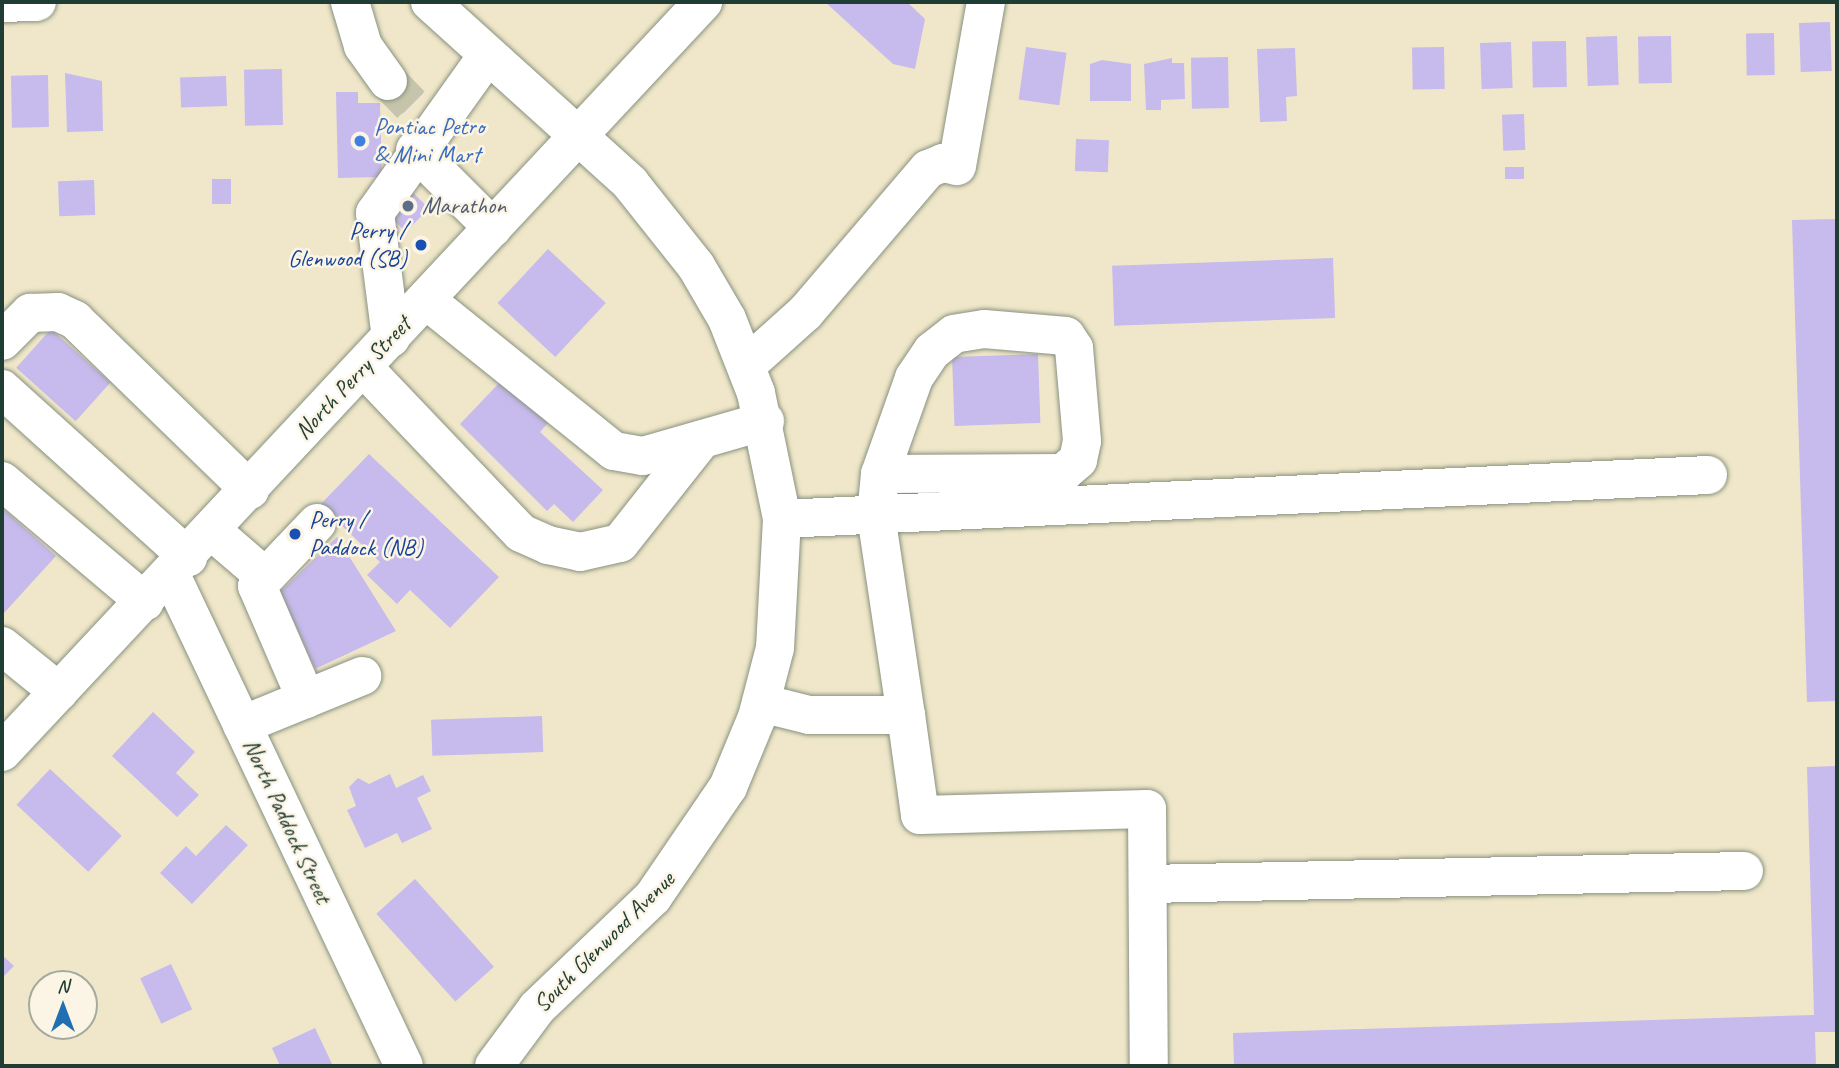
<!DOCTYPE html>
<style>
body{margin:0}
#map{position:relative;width:1839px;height:1068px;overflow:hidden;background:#f0e7ca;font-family:Caveat,sans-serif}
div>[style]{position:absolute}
.building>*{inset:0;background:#c7baec;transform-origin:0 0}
.minor-tunnel>*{height:38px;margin-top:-19px;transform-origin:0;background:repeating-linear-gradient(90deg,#c6c5ac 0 38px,transparent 0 57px)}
.roads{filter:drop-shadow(0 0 2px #88927f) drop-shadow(0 0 2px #88927f)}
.minor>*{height:38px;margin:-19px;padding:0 19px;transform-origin:19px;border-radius:19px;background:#fff}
.major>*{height:38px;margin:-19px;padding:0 19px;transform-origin:19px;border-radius:19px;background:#fff}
.dots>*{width:19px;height:19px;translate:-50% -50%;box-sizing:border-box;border:4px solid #fcf5e5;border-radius:50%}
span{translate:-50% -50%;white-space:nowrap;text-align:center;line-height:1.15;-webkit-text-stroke:5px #fcf5e5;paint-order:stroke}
.shop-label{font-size:24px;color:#366cbe}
.left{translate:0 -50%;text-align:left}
.service-label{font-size:24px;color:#4e5e75}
.transit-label{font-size:24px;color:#164399}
.right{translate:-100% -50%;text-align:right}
.street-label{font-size:24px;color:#1f3d34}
.frame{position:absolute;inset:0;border:4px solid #1f3d34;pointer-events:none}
.north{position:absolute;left:28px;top:970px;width:70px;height:70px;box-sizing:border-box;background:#fcf5e5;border:2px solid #a4ab9e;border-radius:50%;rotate:0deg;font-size:19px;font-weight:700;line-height:28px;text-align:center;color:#1f3d34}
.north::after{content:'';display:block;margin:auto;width:24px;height:32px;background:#1f6fb2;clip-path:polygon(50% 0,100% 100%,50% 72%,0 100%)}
</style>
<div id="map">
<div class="building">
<i style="clip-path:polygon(825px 2px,907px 2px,925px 19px,915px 69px,893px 64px)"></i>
<i style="left:1830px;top:22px;width:49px;height:31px;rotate:88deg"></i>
<i style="left:1774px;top:33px;width:42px;height:28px;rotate:89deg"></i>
<i style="left:1617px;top:36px;width:49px;height:31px;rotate:88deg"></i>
<i style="left:1671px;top:36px;width:47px;height:33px;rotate:89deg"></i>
<i style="left:1566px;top:41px;width:46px;height:34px;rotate:89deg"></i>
<i style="left:1511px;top:42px;width:46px;height:31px;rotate:88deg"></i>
<i style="left:1026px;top:47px;width:41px;height:53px;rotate:8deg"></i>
<i style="left:1444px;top:47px;width:42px;height:32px;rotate:89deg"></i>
<i style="clip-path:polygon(1295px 48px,1297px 96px,1286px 97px,1287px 121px,1260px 122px,1257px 49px)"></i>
<i style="left:1228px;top:57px;width:51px;height:37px;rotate:89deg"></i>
<i style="clip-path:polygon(1172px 58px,1172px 63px,1184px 63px,1185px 99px,1161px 100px,1161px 110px,1146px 110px,1144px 64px)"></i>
<i style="clip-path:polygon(1102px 60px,1131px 64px,1131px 101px,1090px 101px,1090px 64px)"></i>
<i style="left:282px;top:69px;width:56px;height:38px;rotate:89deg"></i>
<i style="left:400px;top:70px;width:33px;height:29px;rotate:45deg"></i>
<i style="clip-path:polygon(65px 73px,102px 81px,103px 131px,67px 132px)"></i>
<i style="left:48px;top:75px;width:52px;height:37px;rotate:89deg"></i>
<i style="left:226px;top:76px;width:30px;height:46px;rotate:88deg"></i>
<i style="clip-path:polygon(336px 92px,358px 92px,358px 103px,380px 103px,382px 177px,338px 178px)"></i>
<i style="left:1524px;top:114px;width:36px;height:22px;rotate:88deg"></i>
<i style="left:1076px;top:139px;width:33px;height:32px;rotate:2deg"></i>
<i style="left:1505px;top:167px;width:19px;height:12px"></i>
<i style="left:231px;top:179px;width:25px;height:19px;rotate:90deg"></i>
<i style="left:94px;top:180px;width:35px;height:36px;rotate:88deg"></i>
<i style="left:408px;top:188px;width:29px;height:33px;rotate:44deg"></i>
<i style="clip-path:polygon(1837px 219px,1837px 701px,1807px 702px,1792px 220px)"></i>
<i style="left:548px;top:249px;width:79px;height:74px;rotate:43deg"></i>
<i style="left:1333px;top:258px;width:60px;height:221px;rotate:88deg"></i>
<i style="left:51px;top:329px;width:80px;height:52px;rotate:42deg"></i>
<i style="left:1038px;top:354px;width:69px;height:86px;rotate:88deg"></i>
<i style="clip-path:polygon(502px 380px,548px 423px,540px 432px,603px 490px,573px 522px,554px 504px,547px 511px,460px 424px)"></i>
<i style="clip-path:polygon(369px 454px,499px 577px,450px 628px,410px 590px,397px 604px,367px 575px,380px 562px,320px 505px)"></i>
<i style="clip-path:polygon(2px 508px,56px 556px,4px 613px,2px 612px)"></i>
<i style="clip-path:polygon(337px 537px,396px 631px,315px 669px,280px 592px)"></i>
<i style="clip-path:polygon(153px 712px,195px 752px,176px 773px,199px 795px,177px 817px,112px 756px)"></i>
<i style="left:542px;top:716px;width:36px;height:111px;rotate:88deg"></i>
<i style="clip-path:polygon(1837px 766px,1837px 1032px,1815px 1032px,1816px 1066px,1234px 1066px,1233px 1033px,1814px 1015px,1807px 767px)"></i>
<i style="left:50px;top:769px;width:98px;height:49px;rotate:43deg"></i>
<i style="clip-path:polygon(390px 774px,396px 788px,423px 775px,431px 791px,417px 798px,432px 829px,402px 843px,397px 833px,365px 848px,347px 810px,356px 806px,349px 787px,358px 778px,369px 784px)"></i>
<i style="clip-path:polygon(226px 825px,248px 845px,192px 904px,160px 873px,186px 846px,196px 856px)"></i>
<i style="left:415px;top:879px;width:118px;height:52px;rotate:48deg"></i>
<i style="clip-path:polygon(2px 955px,14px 966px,2px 978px)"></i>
<i style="left:171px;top:964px;width:50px;height:34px;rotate:65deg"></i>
<i style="clip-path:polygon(315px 1028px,333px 1066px,280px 1066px,272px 1048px)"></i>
</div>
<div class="minor-tunnel">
<i style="left:388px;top:81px;width:33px;rotate:46deg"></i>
</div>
<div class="roads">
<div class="minor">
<i style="left:350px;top:2px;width:46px;rotate:73.5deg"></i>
<i style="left:363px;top:46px;width:43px;rotate:54.5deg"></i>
<i style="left:430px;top:2px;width:270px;rotate:42.1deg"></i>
<i style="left:630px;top:183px;width:106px;rotate:51.5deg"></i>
<i style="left:696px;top:266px;width:61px;rotate:59.7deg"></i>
<i style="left:727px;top:319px;width:79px;rotate:68.6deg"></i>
<i style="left:756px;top:393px;width:129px;rotate:78.3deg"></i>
<i style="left:782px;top:519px;width:129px;rotate:93.1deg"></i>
<i style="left:775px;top:648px;width:71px;rotate:104.6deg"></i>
<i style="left:757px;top:717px;width:76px;rotate:112.5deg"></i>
<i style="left:728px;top:787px;width:133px;rotate:124.3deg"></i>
<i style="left:653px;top:897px;width:161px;rotate:136.3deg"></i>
<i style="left:537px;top:1008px;width:72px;rotate:126.6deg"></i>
<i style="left:2px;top:3px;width:35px;rotate:-2deg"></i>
<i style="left:415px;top:150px;width:110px;rotate:45deg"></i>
<i style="left:426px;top:300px;width:241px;rotate:38.8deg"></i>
<i style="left:614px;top:451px;width:29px;rotate:10deg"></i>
<i style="left:643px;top:456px;width:127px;rotate:-16deg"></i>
<i style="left:391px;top:338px;width:126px;rotate:-97.3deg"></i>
<i style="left:375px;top:213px;width:193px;rotate:-54.5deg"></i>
<i style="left:2px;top:341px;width:40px;rotate:-45deg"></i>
<i style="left:30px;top:313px;width:28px;rotate:-2deg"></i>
<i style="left:58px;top:312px;width:19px;rotate:25deg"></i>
<i style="left:75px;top:320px;width:244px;rotate:44.2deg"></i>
<i style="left:747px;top:365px;width:78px;rotate:-41.9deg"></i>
<i style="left:805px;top:313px;width:189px;rotate:-49.5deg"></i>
<i style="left:928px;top:169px;width:16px;rotate:-22deg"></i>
<i style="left:943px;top:163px;width:14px;rotate:12deg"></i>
<i style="left:957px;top:166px;width:167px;rotate:-80deg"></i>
<i style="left:363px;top:367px;width:229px;rotate:46.4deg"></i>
<i style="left:521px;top:533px;width:30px;rotate:24deg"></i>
<i style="left:548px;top:545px;width:33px;rotate:12deg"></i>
<i style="left:580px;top:552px;width:41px;rotate:-12.7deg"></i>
<i style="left:620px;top:543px;width:132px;rotate:-51.7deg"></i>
<i style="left:2px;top:389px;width:251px;rotate:42.1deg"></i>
<i style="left:880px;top:474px;width:183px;rotate:-0.3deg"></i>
<i style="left:1063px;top:473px;width:20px;rotate:-41deg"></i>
<i style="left:1078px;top:460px;width:19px;rotate:-78deg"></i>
<i style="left:1082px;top:441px;width:93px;rotate:-94.9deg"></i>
<i style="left:1074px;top:348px;width:14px;rotate:-124deg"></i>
<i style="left:1066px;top:336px;width:82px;rotate:-175.1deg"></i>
<i style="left:984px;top:329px;width:30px;rotate:171deg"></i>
<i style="left:954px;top:334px;width:28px;rotate:142deg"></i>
<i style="left:932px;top:351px;width:32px;rotate:124deg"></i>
<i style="left:914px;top:378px;width:102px;rotate:109.5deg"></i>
<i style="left:880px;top:474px;width:41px;rotate:95.6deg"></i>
<i style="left:876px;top:515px;width:202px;rotate:81.5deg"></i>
<i style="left:2px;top:481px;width:187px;rotate:40.2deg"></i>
<i style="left:782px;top:519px;width:927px;rotate:-2.72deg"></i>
<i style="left:212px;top:531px;width:66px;rotate:40.7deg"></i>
<i style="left:171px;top:575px;width:543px;rotate:64.61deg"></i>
<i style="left:2px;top:646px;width:73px;rotate:38.9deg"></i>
<i style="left:306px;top:699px;width:123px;rotate:-113.4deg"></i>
<i style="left:257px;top:586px;width:87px;rotate:-46.4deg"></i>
<i style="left:761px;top:703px;width:49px;rotate:14deg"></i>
<i style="left:809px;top:715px;width:97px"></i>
<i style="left:906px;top:715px;width:101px;rotate:82deg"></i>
<i style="left:920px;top:815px;width:227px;rotate:-1.5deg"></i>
<i style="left:1147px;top:809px;width:257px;rotate:89.6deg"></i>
<i style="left:242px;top:725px;width:130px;rotate:-22.2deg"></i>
<i style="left:1148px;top:884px;width:596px;rotate:-1.25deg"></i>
</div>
<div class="major">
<i style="left:2px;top:752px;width:1027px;rotate:-46.93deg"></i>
</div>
</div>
<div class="dots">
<i style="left:360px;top:141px;background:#3f7fe0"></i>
<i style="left:408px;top:206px;background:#5c6f8a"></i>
<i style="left:421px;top:245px;background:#1a4fb4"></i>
<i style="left:295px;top:534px;background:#1a4fb4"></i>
</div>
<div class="shop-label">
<span class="left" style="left:374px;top:141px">Pontiac Petro<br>&amp; Mini Mart</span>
</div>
<div class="service-label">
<span class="left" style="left:422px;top:206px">Marathon</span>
</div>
<div class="transit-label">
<span class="right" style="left:407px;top:245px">Perry /<br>Glenwood (SB)</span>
<span class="left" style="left:309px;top:534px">Perry /<br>Paddock (NB)</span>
</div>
<div class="street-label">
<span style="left:353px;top:378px;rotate:-47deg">North Perry Street</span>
<span style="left:287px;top:821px;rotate:65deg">North Paddock Street</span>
<span style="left:604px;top:942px;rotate:-45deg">South Glenwood Avenue</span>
</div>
<div class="frame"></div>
<div class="north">N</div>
</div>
